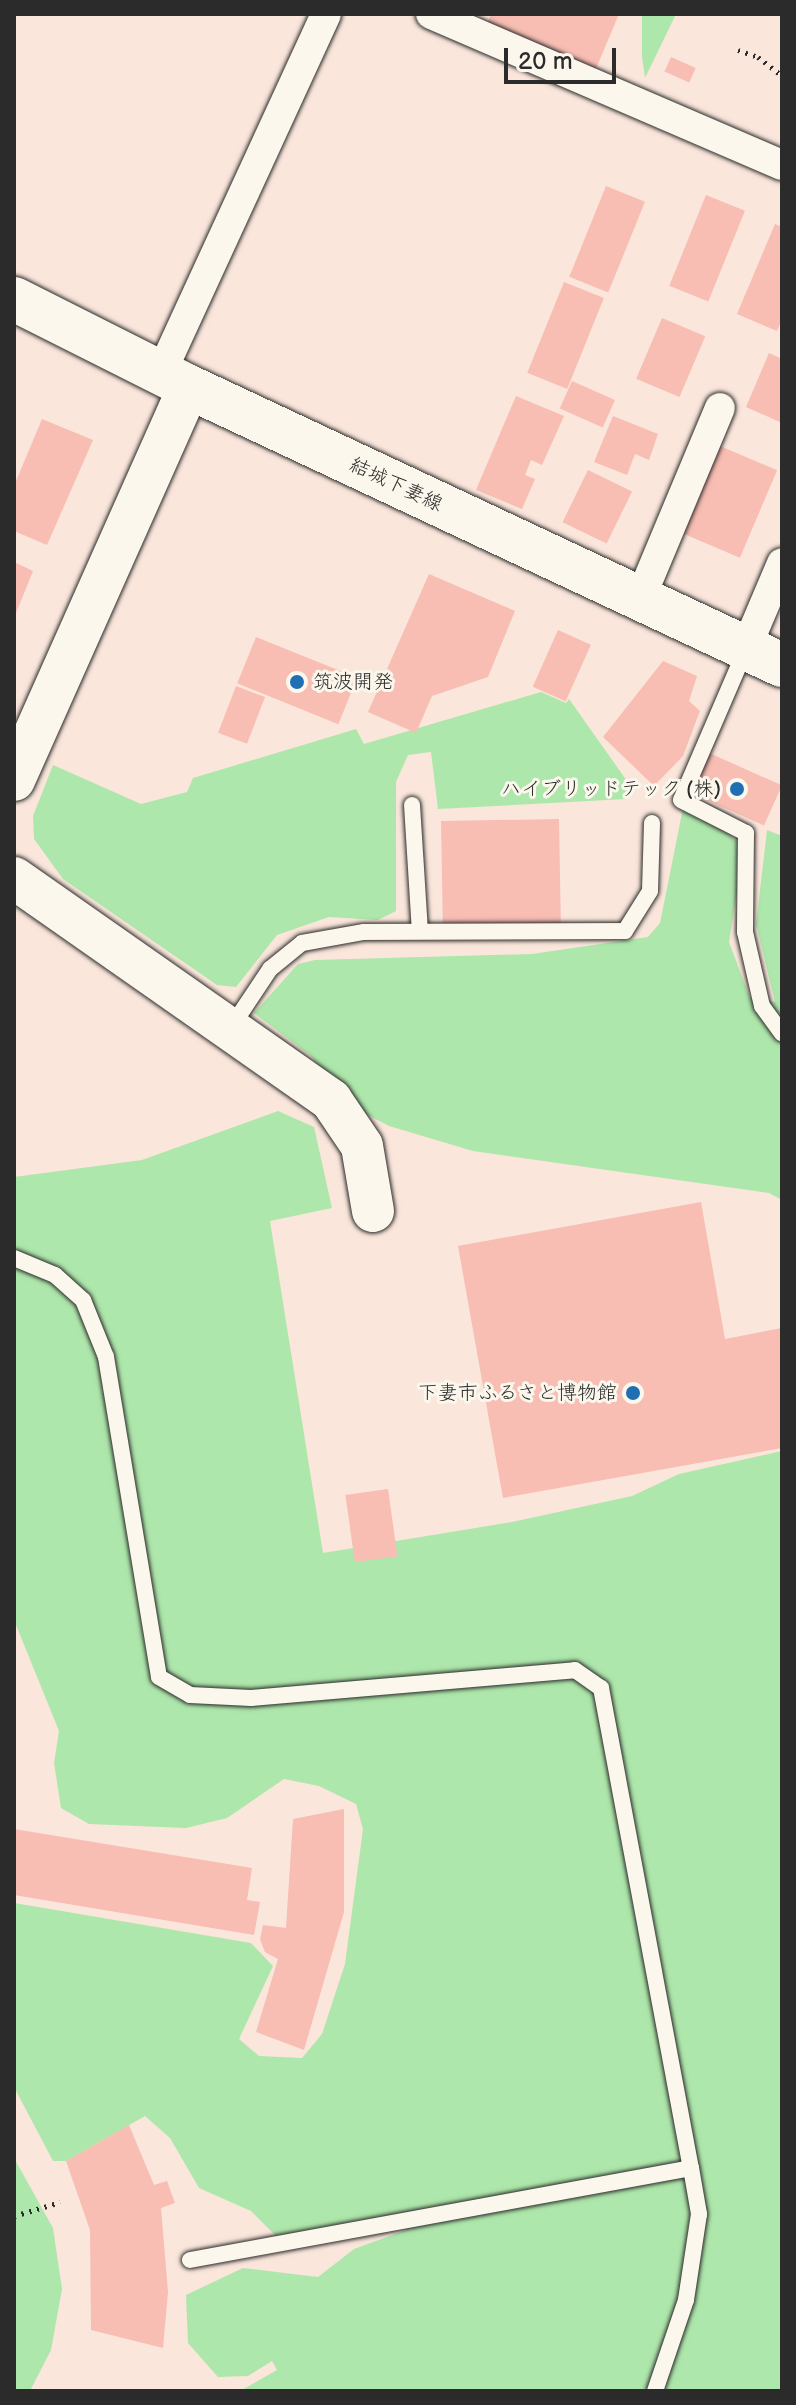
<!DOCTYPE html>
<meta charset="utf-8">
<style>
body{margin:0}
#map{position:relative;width:796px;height:2405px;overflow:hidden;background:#fae6db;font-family:"Balsamiq Sans","Klee One",sans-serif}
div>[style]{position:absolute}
.green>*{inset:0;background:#aee7ab}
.building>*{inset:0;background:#f8bdb3;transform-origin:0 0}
.path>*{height:5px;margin-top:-2.5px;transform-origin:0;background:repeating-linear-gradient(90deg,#2b2b2b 0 2px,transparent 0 8px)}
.roads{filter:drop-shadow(0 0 2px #2b2b2b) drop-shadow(0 0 2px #2b2b2b)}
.lane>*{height:16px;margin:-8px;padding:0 8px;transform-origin:8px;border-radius:8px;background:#fbf7ec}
.street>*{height:30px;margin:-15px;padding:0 15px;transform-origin:15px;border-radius:15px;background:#fbf7ec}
.secondary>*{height:42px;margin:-21px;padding:0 21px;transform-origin:21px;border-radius:21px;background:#fbf7ec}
.primary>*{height:44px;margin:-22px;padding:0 22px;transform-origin:22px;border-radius:22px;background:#fbf7ec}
.dots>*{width:22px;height:22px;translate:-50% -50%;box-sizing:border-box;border:4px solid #fbf7ec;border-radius:50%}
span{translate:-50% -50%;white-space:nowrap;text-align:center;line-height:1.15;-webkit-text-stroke:6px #fbf7ec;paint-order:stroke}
.street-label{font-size:20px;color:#2b2b2b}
.poi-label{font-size:20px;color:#2b2b2b}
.left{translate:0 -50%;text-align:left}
.right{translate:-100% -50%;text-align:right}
.frame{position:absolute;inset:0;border:16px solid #2b2b2b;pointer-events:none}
.scale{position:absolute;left:504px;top:48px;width:112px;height:36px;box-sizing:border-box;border:4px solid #2b2b2b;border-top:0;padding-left:10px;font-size:24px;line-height:28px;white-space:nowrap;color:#2b2b2b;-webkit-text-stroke:6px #fbf7ec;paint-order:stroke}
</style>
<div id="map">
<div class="green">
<i style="clip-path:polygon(642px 14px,676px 14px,645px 78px,642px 57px)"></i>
<i style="clip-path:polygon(541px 692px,566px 703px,569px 699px,627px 781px,626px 799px,438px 809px,431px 752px,408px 755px,396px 782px,396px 911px,378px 920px,329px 917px,277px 935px,236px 987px,217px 985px,63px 879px,34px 839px,33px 816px,53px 765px,141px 804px,187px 792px,193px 778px,356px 729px,364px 744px)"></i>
<i style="clip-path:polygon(683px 808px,723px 828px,737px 842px,741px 867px,729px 942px,750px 998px,775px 1002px,756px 924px,767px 830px,782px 836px,782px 1200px,769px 1193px,473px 1151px,389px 1126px,349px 1105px,311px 1056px,254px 1013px,298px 964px,315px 960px,532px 954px,648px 937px,660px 923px)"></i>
<i style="clip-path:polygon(278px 1111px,314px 1127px,332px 1208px,270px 1221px,323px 1553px,512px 1522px,632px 1496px,679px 1474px,782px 1451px,782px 2391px,240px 2391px,277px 2370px,272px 2361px,248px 2376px,218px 2377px,188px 2343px,186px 2295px,243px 2268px,318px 2277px,354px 2249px,406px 2230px,397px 2222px,282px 2242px,251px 2211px,199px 2188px,170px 2138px,145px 2116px,66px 2161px,53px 2161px,14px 2087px,14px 1903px,251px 1943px,273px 1966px,239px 2039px,259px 2056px,302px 2058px,322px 2034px,345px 1964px,363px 1829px,356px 1804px,319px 1786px,284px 1779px,227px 1818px,186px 1828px,89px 1824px,61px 1808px,54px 1763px,59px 1731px,14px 1620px,14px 1177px,142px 1160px)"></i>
<i style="clip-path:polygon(14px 2158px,53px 2228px,62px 2289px,51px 2350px,30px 2391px,14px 2391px)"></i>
</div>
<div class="building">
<i style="clip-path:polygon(491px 14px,619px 14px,592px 78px,487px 24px)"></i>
<i style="left:671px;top:57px;width:27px;height:16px;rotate:24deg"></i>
<i style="left:606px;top:186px;width:42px;height:98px;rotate:22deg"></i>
<i style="left:706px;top:195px;width:42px;height:98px;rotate:22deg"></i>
<i style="clip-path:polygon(775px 224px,782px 227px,782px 319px,777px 331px,737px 314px)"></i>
<i style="left:564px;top:282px;width:43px;height:98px;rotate:22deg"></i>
<i style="left:662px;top:318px;width:47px;height:66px;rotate:23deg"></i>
<i style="clip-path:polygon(769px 353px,782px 359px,782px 423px,746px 407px)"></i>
<i style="left:572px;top:381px;width:47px;height:30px;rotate:24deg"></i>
<i style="clip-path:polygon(516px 396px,564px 416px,542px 465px,531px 460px,525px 475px,535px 479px,522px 509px,476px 490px)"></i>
<i style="clip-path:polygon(613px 416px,658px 434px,649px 460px,635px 454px,627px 475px,594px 462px)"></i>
<i style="clip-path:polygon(42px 419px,93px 440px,47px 545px,14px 531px,14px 486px)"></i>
<i style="left:720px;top:446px;width:62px;height:95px;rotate:23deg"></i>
<i style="left:588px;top:470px;width:49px;height:58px;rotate:26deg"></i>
<i style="clip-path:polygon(14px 562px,33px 571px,14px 618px)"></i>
<i style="clip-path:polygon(429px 574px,515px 611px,488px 677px,432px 696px,416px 733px,368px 712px)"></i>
<i style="left:558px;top:630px;width:36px;height:62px;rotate:24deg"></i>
<i style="left:256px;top:637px;width:109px;height:50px;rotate:22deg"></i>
<i style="clip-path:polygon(663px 661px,697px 676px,689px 701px,700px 711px,683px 756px,654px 786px,603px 737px)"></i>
<i style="left:236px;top:686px;width:31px;height:50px;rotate:21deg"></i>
<i style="left:707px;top:752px;width:82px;height:44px;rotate:24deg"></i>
<i style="left:559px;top:819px;width:104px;height:118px;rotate:89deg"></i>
<i style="clip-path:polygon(701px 1202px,725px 1339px,782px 1328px,782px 1448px,503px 1498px,458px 1246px)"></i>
<i style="left:388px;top:1489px;width:68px;height:43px;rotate:82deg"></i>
<i style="clip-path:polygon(344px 1809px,344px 1912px,304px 2050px,256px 2032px,278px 1959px,265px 1952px,260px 1939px,263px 1925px,286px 1928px,293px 1819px)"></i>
<i style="clip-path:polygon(14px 1829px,252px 1868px,247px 1900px,260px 1902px,254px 1935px,14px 1895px)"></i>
<i style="clip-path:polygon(129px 2125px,154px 2185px,167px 2181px,175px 2203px,161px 2208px,168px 2292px,163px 2348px,91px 2330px,90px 2230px,66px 2161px)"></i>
</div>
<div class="path">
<i style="left:738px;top:50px;width:21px;rotate:19deg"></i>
<i style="left:758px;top:57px;width:31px;rotate:38deg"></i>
<i style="left:14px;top:2216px;width:48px;rotate:-16.9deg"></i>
</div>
<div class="roads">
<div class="lane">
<i style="left:746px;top:649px;width:164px;rotate:113.3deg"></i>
<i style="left:681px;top:800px;width:73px;rotate:26.9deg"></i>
<i style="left:746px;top:833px;width:99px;rotate:90.6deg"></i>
<i style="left:745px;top:932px;width:76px;rotate:77.1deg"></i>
<i style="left:762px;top:1006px;width:34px;rotate:54deg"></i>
<i style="left:412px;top:805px;width:126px;rotate:86.4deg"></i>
<i style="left:232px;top:1026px;width:69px;rotate:-56.3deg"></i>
<i style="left:270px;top:969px;width:41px;rotate:-39.1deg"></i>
<i style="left:302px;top:943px;width:63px;rotate:-10.1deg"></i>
<i style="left:364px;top:932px;width:261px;rotate:-0.2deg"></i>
<i style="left:625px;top:931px;width:47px;rotate:-58deg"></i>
<i style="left:650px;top:891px;width:68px;rotate:-88.3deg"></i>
<i style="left:14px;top:1258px;width:44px;rotate:22.5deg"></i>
<i style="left:55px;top:1275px;width:38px;rotate:42deg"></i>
<i style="left:83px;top:1300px;width:61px;rotate:68deg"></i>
<i style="left:106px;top:1357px;width:324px;rotate:80.6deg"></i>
<i style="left:159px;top:1677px;width:36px;rotate:30deg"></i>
<i style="left:190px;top:1695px;width:61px;rotate:2.8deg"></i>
<i style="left:251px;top:1698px;width:325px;rotate:-4.9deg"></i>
<i style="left:575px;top:1670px;width:32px;rotate:35deg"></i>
<i style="left:601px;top:1688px;width:488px;rotate:79.4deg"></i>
<i style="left:190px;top:2260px;width:509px;rotate:-10.41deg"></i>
<i style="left:691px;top:2168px;width:47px;rotate:80.1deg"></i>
<i style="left:699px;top:2214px;width:87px;rotate:98.6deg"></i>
<i style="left:686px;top:2300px;width:96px;rotate:108.8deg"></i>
</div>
<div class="street">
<i style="left:431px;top:14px;width:382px;rotate:23.3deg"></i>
<i style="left:161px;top:373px;width:395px;rotate:-65.3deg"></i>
<i style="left:640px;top:599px;width:207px;rotate:-67.3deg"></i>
<i style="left:746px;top:648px;width:92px;rotate:-67deg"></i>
</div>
<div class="secondary">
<i style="left:14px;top:780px;width:430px;rotate:-66deg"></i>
<i style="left:14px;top:878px;width:387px;rotate:35deg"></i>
<i style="left:331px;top:1100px;width:55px;rotate:56deg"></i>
<i style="left:362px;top:1146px;width:66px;rotate:80.4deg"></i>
</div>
<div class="primary">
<i style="left:14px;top:299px;width:196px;rotate:26.7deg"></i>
<i style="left:189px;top:387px;width:655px;rotate:25.12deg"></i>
</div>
</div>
<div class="dots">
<i style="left:297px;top:682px;background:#1f6fb2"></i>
<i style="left:737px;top:789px;background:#1f6fb2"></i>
<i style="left:633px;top:1393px;background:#1f6fb2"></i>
</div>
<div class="street-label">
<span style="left:396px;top:485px;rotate:25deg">結城下妻線</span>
</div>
<div class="poi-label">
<span class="left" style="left:313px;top:682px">筑波開発</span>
<span class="right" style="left:721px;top:789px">ハイブリッドテック (株)</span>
<span class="right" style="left:617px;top:1393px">下妻市ふるさと博物館</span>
</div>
<div class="frame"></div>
<div class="scale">20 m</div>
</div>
